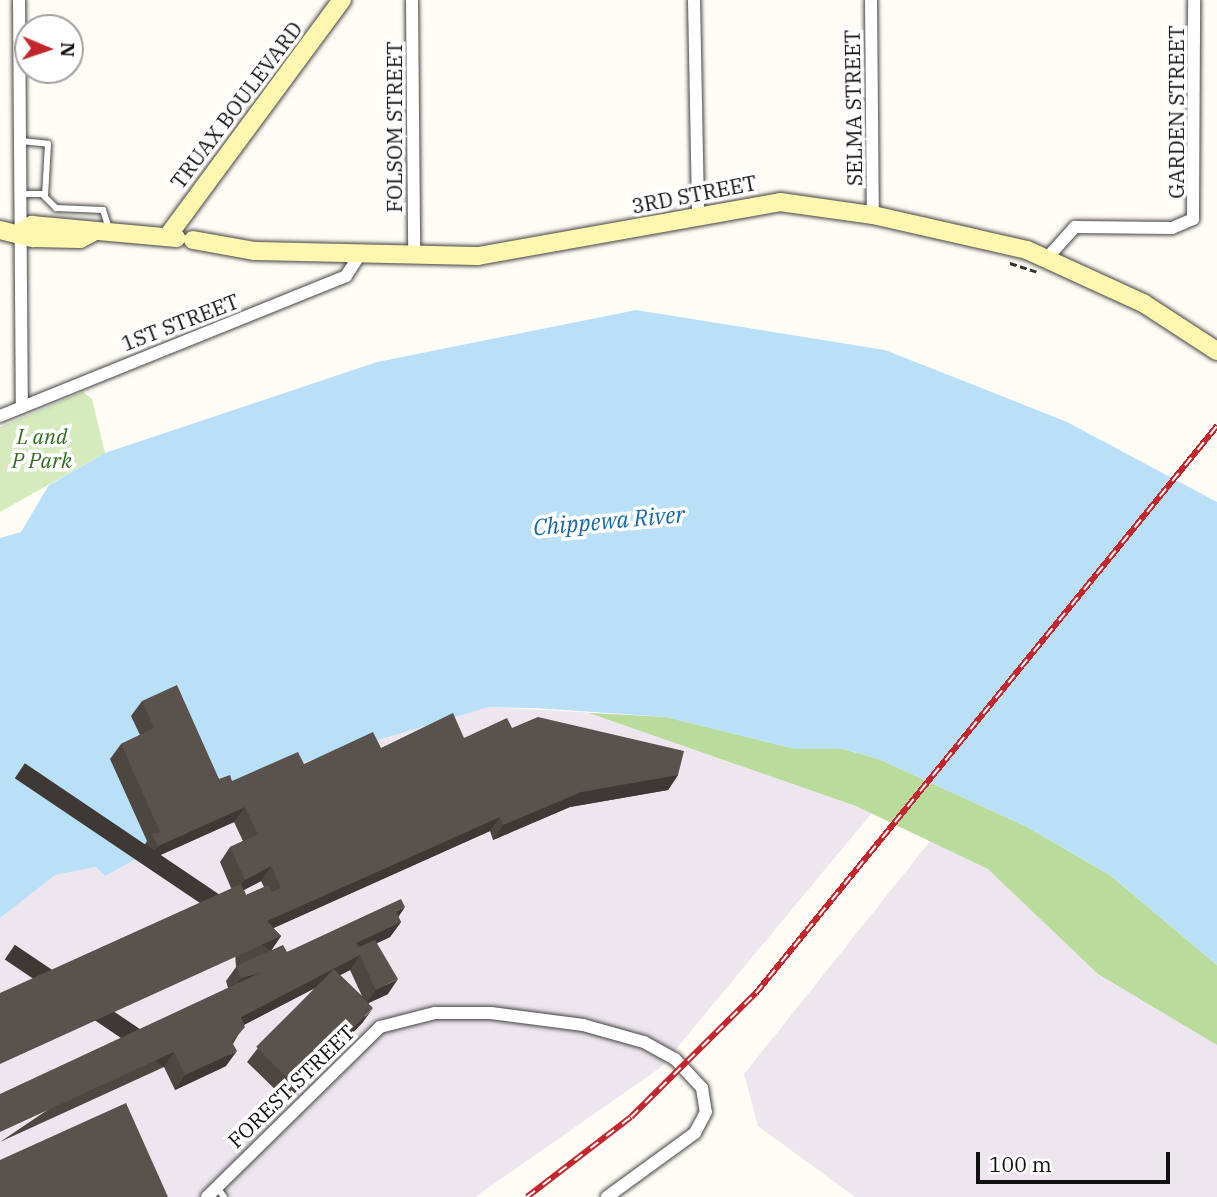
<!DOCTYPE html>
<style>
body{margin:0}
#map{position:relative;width:1217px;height:1197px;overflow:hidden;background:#fffdf5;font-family:"IBM Plex Serif",serif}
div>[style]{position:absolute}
.industrial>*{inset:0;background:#eee6ef}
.green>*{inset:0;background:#d5ebbd}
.forest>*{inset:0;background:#b9dc9c}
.water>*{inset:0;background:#b9e0f7}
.path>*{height:2.5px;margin-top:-1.25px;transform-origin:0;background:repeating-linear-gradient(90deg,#333 0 7px,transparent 0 10.5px)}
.roads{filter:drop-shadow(0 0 2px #444) drop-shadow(0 0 2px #444)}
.lane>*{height:6px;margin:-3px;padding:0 3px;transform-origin:3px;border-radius:3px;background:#fff}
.street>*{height:12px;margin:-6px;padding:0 6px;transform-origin:6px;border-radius:6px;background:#fff}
.secondary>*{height:18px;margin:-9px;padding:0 9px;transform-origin:9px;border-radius:9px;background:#fff6b0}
.rail>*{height:6px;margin-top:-3px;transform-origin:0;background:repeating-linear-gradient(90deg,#fff 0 10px,#c4262e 0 20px);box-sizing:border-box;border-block:2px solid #c4262e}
.wall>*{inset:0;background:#4d4742}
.shaded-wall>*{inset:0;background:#3f3936;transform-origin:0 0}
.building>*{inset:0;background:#5a524d;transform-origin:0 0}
span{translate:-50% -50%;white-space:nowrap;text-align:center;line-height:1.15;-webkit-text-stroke:7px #fff;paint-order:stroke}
.street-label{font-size:21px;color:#111}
.park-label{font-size:21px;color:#2f6b1f;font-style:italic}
.water-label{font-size:23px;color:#1768a6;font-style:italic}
.north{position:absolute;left:14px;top:14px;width:70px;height:70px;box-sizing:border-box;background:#fff;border:2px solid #a0a0a0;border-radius:50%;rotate:92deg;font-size:19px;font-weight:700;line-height:28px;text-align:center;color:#111}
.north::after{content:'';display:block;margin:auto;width:24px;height:32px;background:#c4262e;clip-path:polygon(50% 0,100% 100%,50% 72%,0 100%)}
.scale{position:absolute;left:976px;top:1152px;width:194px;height:32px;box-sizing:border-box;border:4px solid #111;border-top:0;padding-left:9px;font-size:21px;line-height:24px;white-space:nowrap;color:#111;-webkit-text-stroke:5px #fff;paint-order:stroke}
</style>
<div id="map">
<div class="industrial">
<i style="clip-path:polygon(489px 707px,666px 717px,906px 772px,660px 1068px,475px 1197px,0 1197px,0 918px,12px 903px,55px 875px,96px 867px,105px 876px,142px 856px,203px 806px,288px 767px)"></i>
<i style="clip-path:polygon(963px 800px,1217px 965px,1217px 1197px,855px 1197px,758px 1126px,744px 1074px)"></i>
</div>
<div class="green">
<i style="clip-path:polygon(83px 392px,92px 399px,105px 453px,0 512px,0 427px)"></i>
</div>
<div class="forest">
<i style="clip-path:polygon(589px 713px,666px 717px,795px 749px,843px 749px,879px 759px,1027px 827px,1110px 875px,1217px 965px,1217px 1045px,1098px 974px,988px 869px,856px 806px)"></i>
</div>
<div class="water">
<i style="clip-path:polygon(636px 310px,885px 350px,1067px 422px,1217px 502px,1217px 965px,1110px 875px,1027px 827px,879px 759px,843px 749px,795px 749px,666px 717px,535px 708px,489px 707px,288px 767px,203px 806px,142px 856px,105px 876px,96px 867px,55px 875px,0 918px,0 538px,21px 532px,49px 485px,105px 453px,377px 362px)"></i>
</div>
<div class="path">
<i style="left:1010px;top:263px;width:28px;rotate:18deg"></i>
</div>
<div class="roads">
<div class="lane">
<i style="left:21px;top:141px;width:27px;rotate:6deg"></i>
<i style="left:48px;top:144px;width:52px;rotate:93.3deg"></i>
<i style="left:21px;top:194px;width:21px"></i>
<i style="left:42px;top:194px;width:20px;rotate:45deg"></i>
<i style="left:56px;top:208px;width:47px;rotate:2.4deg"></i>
<i style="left:103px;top:210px;width:20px;rotate:72deg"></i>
<i style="left:217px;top:1187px;width:12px;rotate:55deg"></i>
</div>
<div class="street">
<i style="left:19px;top:0;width:406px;rotate:89.6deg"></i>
<i style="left:412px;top:0;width:253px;rotate:89.5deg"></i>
<i style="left:694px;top:0;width:216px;rotate:88.9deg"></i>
<i style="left:871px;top:0;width:215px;rotate:89.5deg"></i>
<i style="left:1047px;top:258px;width:42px;rotate:-47.9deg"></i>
<i style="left:1075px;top:227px;width:97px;rotate:0.6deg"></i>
<i style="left:1172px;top:228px;width:23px;rotate:-23deg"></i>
<i style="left:1193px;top:219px;width:219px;rotate:-89.7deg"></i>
<i style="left:0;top:416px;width:373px;rotate:-22deg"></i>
<i style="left:346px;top:276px;width:30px;rotate:-57deg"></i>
<i style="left:207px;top:1197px;width:243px;rotate:-44.5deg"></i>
<i style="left:380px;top:1027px;width:57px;rotate:-14.3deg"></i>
<i style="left:435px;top:1013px;width:56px"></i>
<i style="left:491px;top:1013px;width:93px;rotate:7.4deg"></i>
<i style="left:583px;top:1025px;width:63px;rotate:15.6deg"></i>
<i style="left:644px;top:1042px;width:35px;rotate:29deg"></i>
<i style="left:675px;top:1059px;width:40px;rotate:47deg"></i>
<i style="left:702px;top:1088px;width:24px;rotate:81deg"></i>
<i style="left:706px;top:1112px;width:24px;rotate:118deg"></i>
<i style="left:695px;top:1133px;width:109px;rotate:144deg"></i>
</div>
<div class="secondary">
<i style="left:0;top:230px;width:34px;rotate:14deg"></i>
<i style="left:33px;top:238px;width:47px;rotate:1.2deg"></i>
<i style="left:80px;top:239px;width:13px;rotate:-27deg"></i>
<i style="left:22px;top:231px;width:12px;rotate:-31deg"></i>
<i style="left:32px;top:225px;width:145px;rotate:5.2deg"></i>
<i style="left:167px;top:237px;width:295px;rotate:-53.6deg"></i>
<i style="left:193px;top:240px;width:63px;rotate:10.1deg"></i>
<i style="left:255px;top:251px;width:223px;rotate:1.3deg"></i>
<i style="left:478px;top:256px;width:307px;rotate:-10.1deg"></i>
<i style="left:780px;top:202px;width:94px;rotate:8deg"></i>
<i style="left:873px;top:215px;width:158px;rotate:12.8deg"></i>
<i style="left:1027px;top:250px;width:128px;rotate:24.6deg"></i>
<i style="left:1143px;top:303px;width:88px;rotate:33deg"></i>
</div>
</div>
<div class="rail">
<i style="left:527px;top:1197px;width:131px;rotate:-37.6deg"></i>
<i style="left:631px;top:1117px;width:176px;rotate:-44.8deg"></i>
<i style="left:756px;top:993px;width:731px;rotate:-50.89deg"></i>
</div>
<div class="wall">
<i style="clip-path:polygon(evenodd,142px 701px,219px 779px,232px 781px,381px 748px,464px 738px,512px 728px,678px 775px,668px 790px,570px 807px,493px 840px,490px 831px,273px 928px,281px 936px,271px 950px,287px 952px,398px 917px,401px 922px,390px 937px,377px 943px,388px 994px,369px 1003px,363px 1022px,287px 1101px,247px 1062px,258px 1048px,315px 988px,244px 1025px,233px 1044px,226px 1066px,175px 1090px,164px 1067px,0 1142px,228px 988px,226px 981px,236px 967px,231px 888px,220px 862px,230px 847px,243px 841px,234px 822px,147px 861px,142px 849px,147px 841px,110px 759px,121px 744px,140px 735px,131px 716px,142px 701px,261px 881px,264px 887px,246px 895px,244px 890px,261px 881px,142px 701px,350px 970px,362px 996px,340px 975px,350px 970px)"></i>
</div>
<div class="shaded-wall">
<i style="clip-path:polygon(678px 775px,668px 790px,570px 807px,493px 840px,503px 825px,581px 792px)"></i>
<i style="clip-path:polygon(245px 807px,234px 822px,147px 861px,158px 846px)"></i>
<i style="clip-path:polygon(500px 817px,490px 831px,256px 936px,267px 921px)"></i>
<i style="clip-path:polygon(271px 866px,261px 881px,234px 895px,245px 880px)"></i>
<i style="clip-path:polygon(405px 907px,395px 922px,396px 911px)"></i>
<i style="clip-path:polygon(401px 922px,390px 937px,346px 958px,356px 943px)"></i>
<i style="left:281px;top:936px;width:18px;height:309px;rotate:124deg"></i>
<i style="clip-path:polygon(360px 955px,350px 970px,230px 1032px,241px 1017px)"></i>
<i style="clip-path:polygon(260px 973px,231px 993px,241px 978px)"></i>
<i style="clip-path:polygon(398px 979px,388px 994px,366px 1004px,376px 990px)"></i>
<i style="clip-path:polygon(373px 1008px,363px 1022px,287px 1101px,298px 1086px)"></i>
<i style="clip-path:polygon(237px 1051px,226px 1066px,175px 1090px,185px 1075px)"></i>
<i style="left:174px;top:1052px;width:18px;height:192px;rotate:124deg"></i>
</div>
<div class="building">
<i style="clip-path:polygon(177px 685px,219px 779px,230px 775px,232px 781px,298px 752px,304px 764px,373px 732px,381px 748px,453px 713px,464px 738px,507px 718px,512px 728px,538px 717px,684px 751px,678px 775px,581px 792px,503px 825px,500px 817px,267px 921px,281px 936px,0 1064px,0 993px,241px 884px,246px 895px,269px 885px,272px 892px,281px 888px,271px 866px,245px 880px,230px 847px,258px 834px,245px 807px,158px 846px,152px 834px,160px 832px,121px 744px,154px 728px,142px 701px)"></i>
<i style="clip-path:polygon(401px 899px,405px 907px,396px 911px,401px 922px,356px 943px,359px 947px,375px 940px,398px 979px,376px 990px,360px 955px,241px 1017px,245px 1027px,232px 1042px,237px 1051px,185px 1075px,174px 1052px,0 1132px,0 1094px,260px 973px,241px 978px,236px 966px,283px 945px,287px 952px)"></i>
<i style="left:334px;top:969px;width:55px;height:110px;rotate:45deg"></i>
<i style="clip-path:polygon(126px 1103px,168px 1197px,0 1197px,0 1160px)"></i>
</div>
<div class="street-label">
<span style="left:236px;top:105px;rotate:-53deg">TRUAX BOULEVARD</span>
<span style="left:853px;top:108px;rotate:-91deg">SELMA STREET</span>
<span style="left:1176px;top:112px;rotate:-90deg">GARDEN STREET</span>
<span style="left:394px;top:127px;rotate:-90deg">FOLSOM STREET</span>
<span style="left:694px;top:194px;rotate:-11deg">3RD STREET</span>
<span style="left:180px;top:322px;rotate:-21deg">1ST STREET</span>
<span style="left:291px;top:1086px;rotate:-44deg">FOREST STREET</span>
</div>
<div class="park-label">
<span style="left:42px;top:448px">L and<br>P Park</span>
</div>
<div class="water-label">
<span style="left:609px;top:520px;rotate:-5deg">Chippewa River</span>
</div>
<div class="north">N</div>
<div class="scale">100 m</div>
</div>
